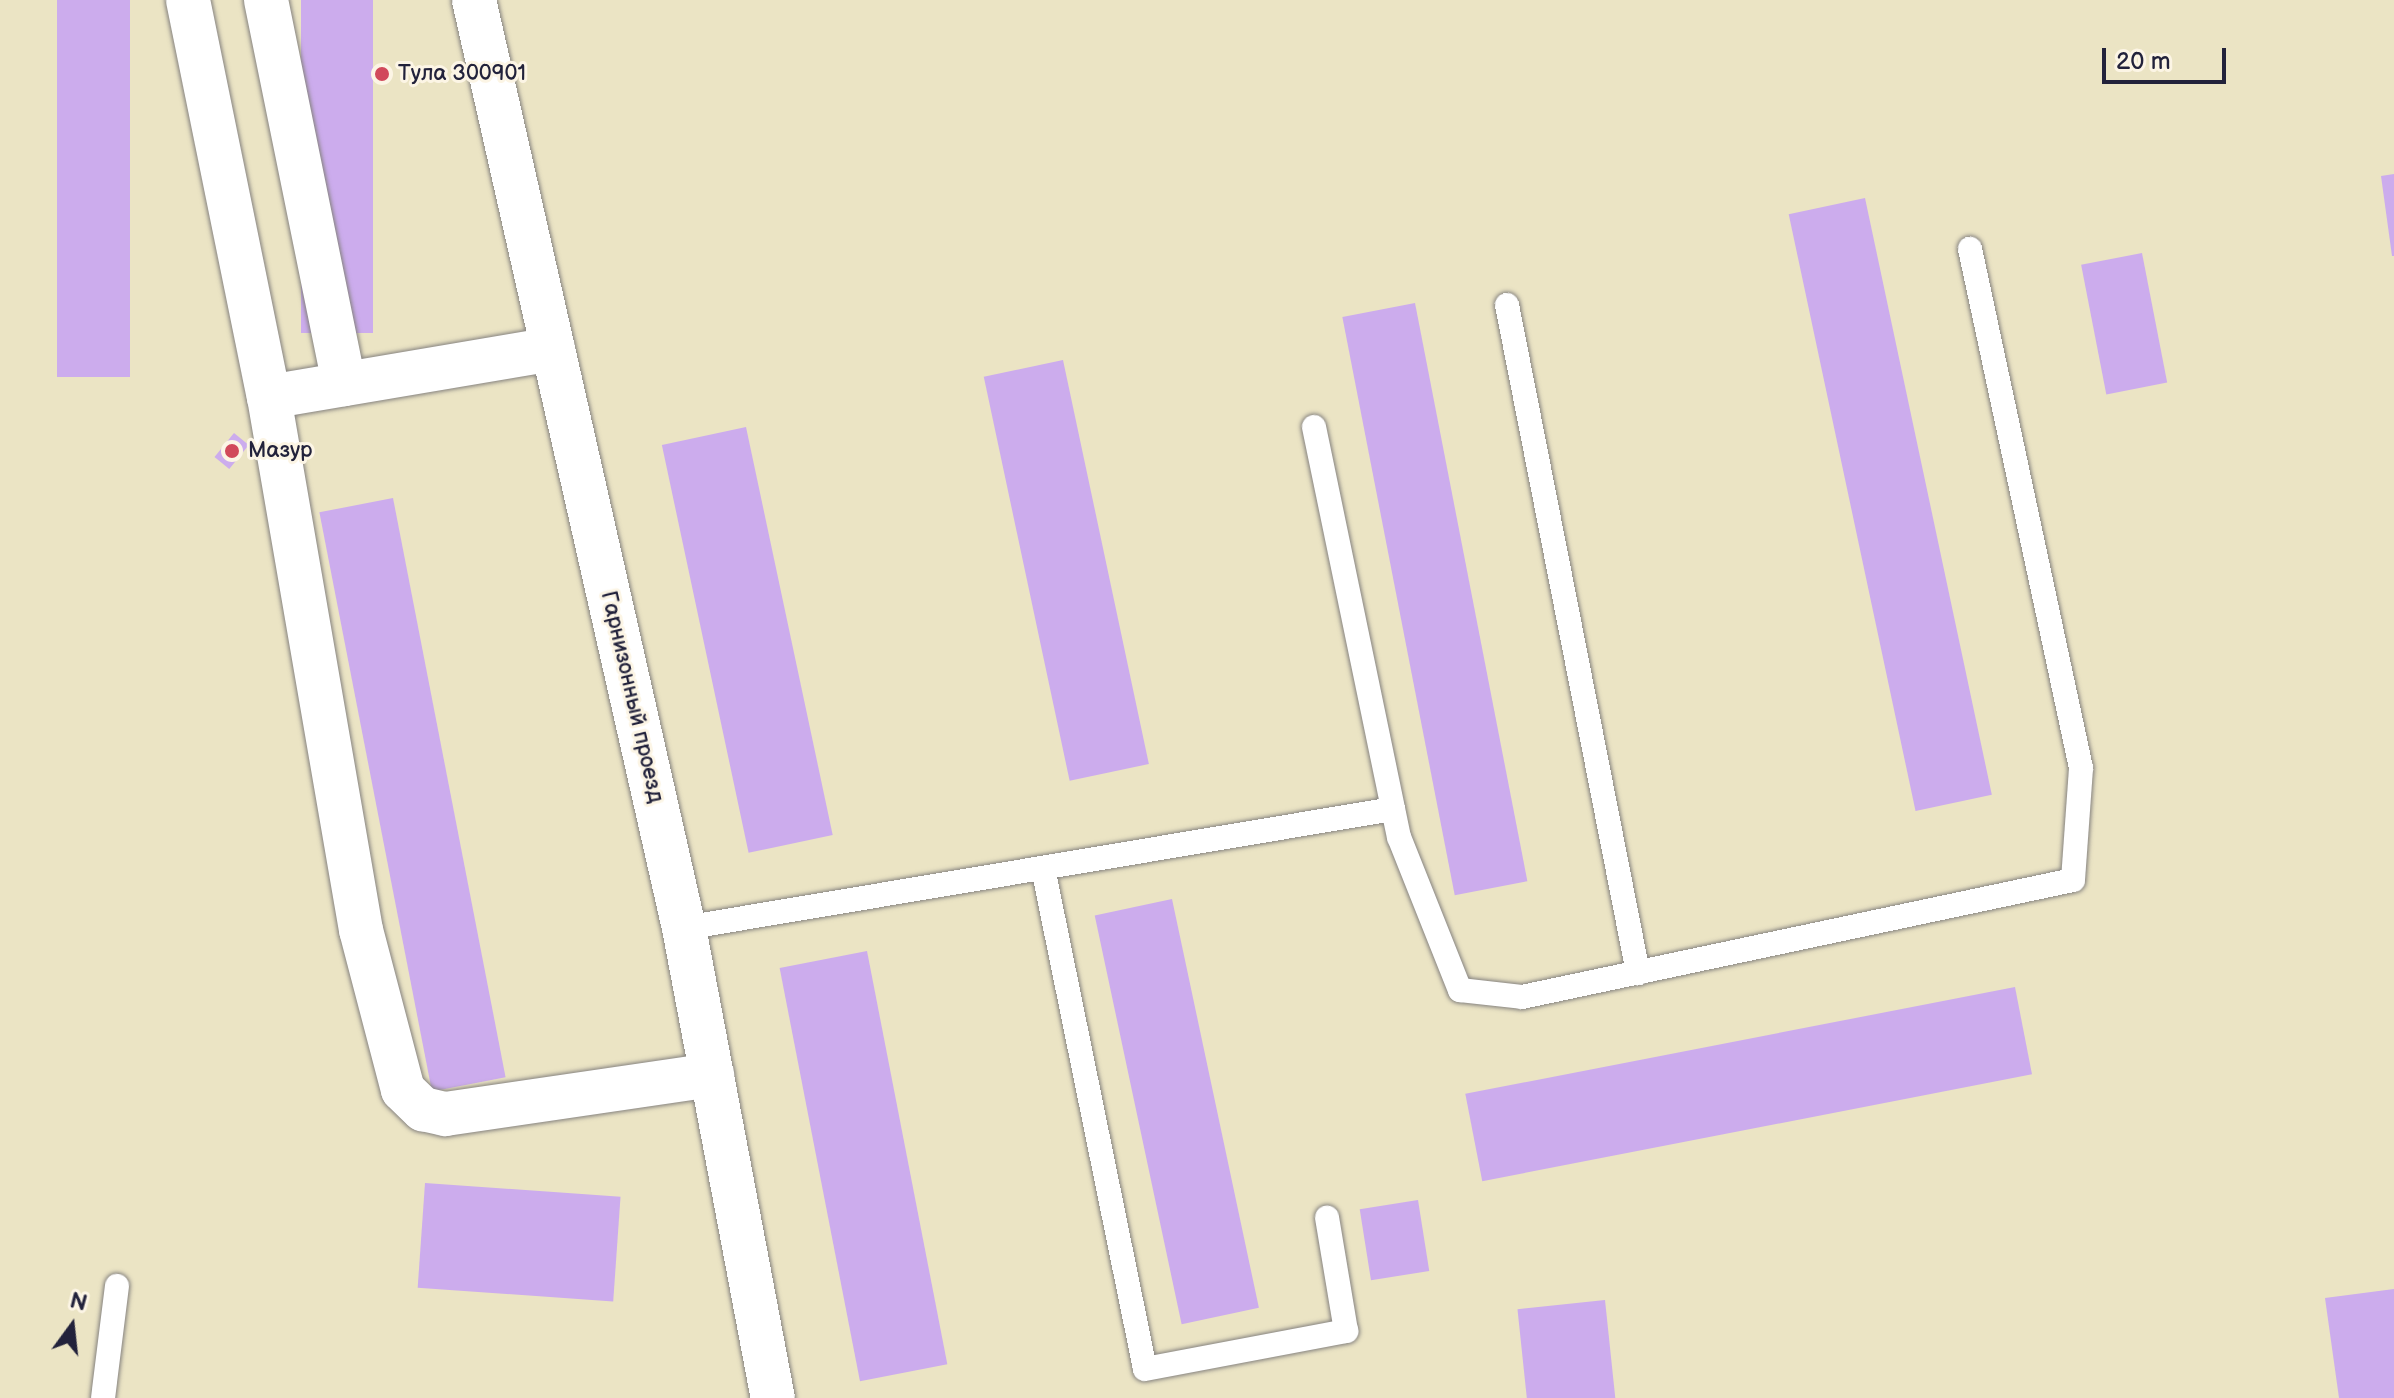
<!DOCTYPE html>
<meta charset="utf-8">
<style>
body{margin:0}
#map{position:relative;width:2394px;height:1398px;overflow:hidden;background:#ebe4c4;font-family:"Balsamiq Sans",sans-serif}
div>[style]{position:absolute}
.building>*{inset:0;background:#ccaced;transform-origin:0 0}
.roads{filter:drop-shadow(0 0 2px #868380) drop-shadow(0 0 2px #868380)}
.service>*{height:24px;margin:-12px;padding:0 12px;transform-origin:12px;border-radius:12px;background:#fff}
.minor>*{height:44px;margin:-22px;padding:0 22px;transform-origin:22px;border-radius:22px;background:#fff}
.dots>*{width:22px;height:22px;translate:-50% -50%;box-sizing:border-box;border:4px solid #fcf5e5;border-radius:50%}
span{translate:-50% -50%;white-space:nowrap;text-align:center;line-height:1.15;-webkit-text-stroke:6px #fcf5e5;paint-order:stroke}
.poi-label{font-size:22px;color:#22223b}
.left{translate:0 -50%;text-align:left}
.street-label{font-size:22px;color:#22223b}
.north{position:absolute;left:32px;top:1286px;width:80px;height:80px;-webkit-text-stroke:6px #fcf5e5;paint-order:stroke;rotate:15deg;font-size:22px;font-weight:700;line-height:32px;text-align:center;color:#22223b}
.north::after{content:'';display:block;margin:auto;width:28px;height:36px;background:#22223b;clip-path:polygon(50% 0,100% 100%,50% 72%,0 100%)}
.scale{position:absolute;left:2102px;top:48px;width:124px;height:36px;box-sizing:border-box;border:4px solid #22223b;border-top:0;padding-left:10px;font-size:24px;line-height:28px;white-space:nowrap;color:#22223b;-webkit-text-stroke:6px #fcf5e5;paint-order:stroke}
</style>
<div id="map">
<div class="building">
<i style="left:57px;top:0;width:73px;height:377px"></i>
<i style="left:301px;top:0;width:72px;height:333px"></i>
<i style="clip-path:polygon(2394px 174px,2394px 256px,2392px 256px,2381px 176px)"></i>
<i style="left:1865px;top:198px;width:610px;height:78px;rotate:78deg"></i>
<i style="left:2142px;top:253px;width:132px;height:62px;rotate:79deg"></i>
<i style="left:1415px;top:303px;width:589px;height:74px;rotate:79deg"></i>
<i style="left:1063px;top:360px;width:413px;height:81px;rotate:78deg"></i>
<i style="left:746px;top:427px;width:417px;height:86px;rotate:78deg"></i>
<i style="left:234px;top:433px;width:19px;height:31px;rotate:39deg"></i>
<i style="left:393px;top:498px;width:590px;height:75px;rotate:79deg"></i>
<i style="left:1172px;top:899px;width:418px;height:79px;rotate:78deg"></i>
<i style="left:867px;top:951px;width:421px;height:89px;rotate:79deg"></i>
<i style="left:2015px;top:987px;width:89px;height:560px;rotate:79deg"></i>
<i style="left:425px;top:1183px;width:196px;height:105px;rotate:4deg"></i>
<i style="left:1418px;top:1200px;width:72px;height:59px;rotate:81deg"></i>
<i style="clip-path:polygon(2394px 1289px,2394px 1398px,2339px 1398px,2325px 1298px)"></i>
<i style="left:1605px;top:1300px;width:99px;height:88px;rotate:84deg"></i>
</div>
<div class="roads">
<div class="service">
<i style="left:1507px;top:305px;width:681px;rotate:78.9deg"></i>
<i style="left:1314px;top:427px;width:419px;rotate:78.3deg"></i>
<i style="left:1399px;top:837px;width:165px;rotate:68.3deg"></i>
<i style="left:1460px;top:990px;width:62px;rotate:6.4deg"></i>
<i style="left:1522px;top:997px;width:563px;rotate:-11.99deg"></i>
<i style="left:2073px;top:880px;width:112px;rotate:-85.9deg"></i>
<i style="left:2081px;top:768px;width:531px;rotate:-102.07deg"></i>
<i style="left:1043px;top:868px;width:511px;rotate:78.49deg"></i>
<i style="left:1145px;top:1369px;width:205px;rotate:-10.7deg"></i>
<i style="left:1346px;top:1331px;width:115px;rotate:-99.5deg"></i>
<i style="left:684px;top:928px;width:719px;rotate:-9.53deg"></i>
<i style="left:103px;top:1398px;width:113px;rotate:-82.9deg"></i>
</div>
<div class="minor">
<i style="left:188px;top:0;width:405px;rotate:78.5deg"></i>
<i style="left:269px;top:397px;width:541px;rotate:80.21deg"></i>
<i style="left:361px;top:930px;width:165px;rotate:75.3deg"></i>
<i style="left:403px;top:1090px;width:28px;rotate:44deg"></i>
<i style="left:423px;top:1109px;width:23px;rotate:13deg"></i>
<i style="left:445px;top:1114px;width:270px;rotate:-8.3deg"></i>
<i style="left:266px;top:0;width:392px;rotate:78.5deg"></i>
<i style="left:474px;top:0;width:951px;rotate:77.25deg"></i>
<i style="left:684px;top:928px;width:478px;rotate:79.3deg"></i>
<i style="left:269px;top:397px;width:288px;rotate:-9.6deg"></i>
</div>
</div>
<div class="dots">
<i style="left:382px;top:74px;background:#d1495b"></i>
<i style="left:232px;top:451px;background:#d1495b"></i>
</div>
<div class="poi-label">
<span class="left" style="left:398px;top:74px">Тула 300901</span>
<span class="left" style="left:248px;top:451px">Мазур</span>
</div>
<div class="street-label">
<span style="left:632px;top:697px;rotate:77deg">Гарнизонный проезд</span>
</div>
<div class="north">N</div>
<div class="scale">20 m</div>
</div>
